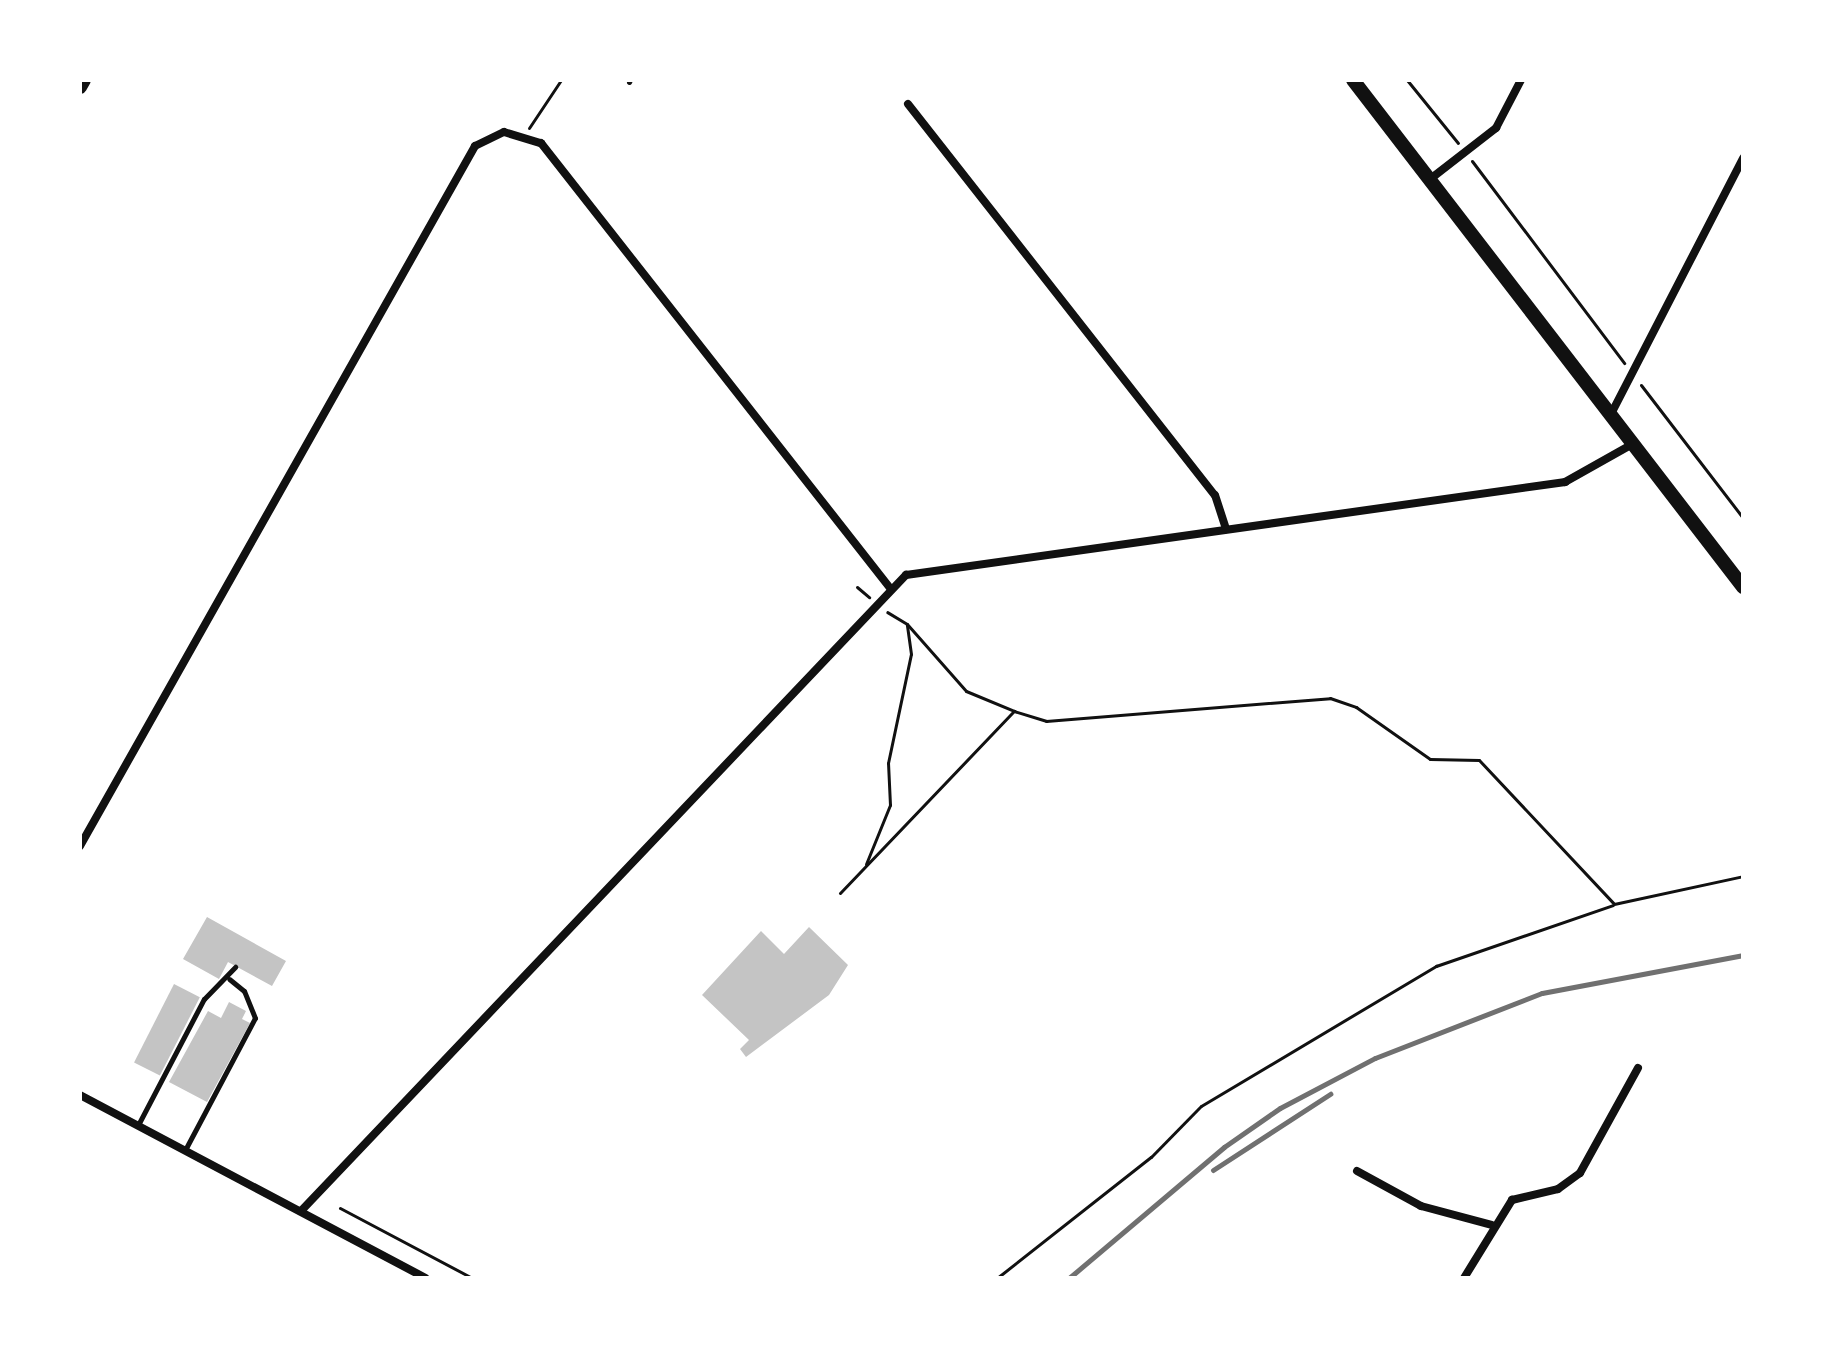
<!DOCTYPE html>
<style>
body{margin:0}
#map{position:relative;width:1823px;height:1358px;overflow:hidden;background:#fff;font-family:"Golos Text",sans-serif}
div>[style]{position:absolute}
.building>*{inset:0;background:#c4c4c4;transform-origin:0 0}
.path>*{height:3px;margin:-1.5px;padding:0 1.5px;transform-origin:1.5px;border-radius:1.5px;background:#111}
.service>*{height:5px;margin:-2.5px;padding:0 2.5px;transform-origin:2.5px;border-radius:2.5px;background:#111}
.minor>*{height:8px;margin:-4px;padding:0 4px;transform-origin:4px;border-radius:4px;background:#111}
.secondary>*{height:14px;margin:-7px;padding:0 7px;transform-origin:7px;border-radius:7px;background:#111}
.primary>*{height:14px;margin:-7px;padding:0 7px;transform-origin:7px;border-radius:7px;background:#111}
.rail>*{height:5px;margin:-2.5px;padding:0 2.5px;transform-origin:2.5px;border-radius:2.5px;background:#707070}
span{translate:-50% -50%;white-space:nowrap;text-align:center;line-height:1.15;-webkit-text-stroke:7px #fff;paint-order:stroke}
.frame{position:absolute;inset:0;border:82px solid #fff;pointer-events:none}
</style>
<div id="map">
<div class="building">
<i style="clip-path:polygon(207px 917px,286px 961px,272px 986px,228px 962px,219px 979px,183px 959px)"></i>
<i style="clip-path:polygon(809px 927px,848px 965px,829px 995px,746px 1057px,740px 1049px,749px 1040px,702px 995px,761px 931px,784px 954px)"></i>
<i style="left:174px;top:984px;width:29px;height:88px;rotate:27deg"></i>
<i style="clip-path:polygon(229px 1002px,246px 1011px,242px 1019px,250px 1023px,207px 1102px,169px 1082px,208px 1011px,221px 1018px)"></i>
</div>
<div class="path">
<i style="left:1407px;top:80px;width:81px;rotate:51deg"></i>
<i style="left:529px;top:128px;width:58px;rotate:-56.3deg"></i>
<i style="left:1472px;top:161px;width:253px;rotate:53deg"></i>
<i style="left:1641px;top:385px;width:168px;rotate:52.5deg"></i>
<i style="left:857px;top:587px;width:16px;rotate:40deg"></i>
<i style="left:907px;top:624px;width:89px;rotate:48.6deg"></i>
<i style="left:966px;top:691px;width:52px;rotate:22.6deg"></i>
<i style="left:866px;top:864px;width:64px;rotate:-67.9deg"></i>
<i style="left:890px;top:805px;width:42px;rotate:-92.7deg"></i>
<i style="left:888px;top:763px;width:111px;rotate:-78.1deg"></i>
<i style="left:911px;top:654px;width:30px;rotate:-98deg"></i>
<i style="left:907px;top:624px;width:23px;rotate:-149deg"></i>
<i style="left:840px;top:893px;width:252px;rotate:-46.3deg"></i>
<i style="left:1014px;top:711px;width:34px;rotate:17deg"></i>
<i style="left:1046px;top:721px;width:285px;rotate:-4.6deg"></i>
<i style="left:1330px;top:698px;width:28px;rotate:19deg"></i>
<i style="left:1356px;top:707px;width:90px;rotate:35.1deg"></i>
<i style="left:1430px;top:759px;width:49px;rotate:1.2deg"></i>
<i style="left:1479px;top:760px;width:197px;rotate:46.8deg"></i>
<i style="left:1614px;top:904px;width:132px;rotate:-12.2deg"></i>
<i style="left:340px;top:1208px;width:149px;rotate:27.9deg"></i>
<i style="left:997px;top:1278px;width:196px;rotate:-38.2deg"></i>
<i style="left:1151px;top:1157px;width:71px;rotate:-45.6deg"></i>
<i style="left:1201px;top:1106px;width:274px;rotate:-30.8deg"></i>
<i style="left:1436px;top:966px;width:187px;rotate:-19deg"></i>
</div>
<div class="service">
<i style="left:629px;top:82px;width:2px;rotate:-63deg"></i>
<i style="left:138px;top:1125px;width:142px;rotate:-62.4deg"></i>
<i style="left:204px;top:999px;width:45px;rotate:-45.9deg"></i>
<i style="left:185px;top:1150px;width:149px;rotate:-62.1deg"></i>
<i style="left:255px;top:1018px;width:29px;rotate:-112deg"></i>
<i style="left:244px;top:991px;width:19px;rotate:-141deg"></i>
</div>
<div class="minor">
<i style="left:908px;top:104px;width:497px;rotate:51.9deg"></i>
<i style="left:1215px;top:495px;width:36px;rotate:72deg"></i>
<i style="left:1429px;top:180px;width:85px;rotate:-37.8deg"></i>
<i style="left:1496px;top:128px;width:54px;rotate:-62.5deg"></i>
<i style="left:1610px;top:416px;width:290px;rotate:-62.7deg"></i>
<i style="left:80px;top:846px;width:804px;rotate:-60.56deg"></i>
<i style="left:475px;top:146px;width:32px;rotate:-26deg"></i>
<i style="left:504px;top:132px;width:39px;rotate:17deg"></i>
<i style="left:541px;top:143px;width:566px;rotate:51.89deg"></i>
<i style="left:80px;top:1095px;width:391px;rotate:27.9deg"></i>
<i style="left:1357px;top:1171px;width:73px;rotate:28.7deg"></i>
<i style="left:1421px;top:1206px;width:73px;rotate:15deg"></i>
<i style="left:301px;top:1211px;width:878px;rotate:-46.43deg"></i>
<i style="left:906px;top:575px;width:666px;rotate:-8.03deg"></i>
<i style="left:1565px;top:482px;width:76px;rotate:-29.3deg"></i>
<i style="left:1464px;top:1278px;width:92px;rotate:-58.4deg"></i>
<i style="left:1512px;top:1200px;width:47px;rotate:-13.4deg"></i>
<i style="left:1558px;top:1189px;width:27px;rotate:-36deg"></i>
<i style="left:1580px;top:1173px;width:120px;rotate:-61.1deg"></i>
</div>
<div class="secondary">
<i style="left:1353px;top:80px;width:640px;rotate:52.43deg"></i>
</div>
<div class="primary">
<i style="left:80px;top:87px;width:8px;rotate:-60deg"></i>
</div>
<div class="rail">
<i style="left:1213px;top:1170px;width:140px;rotate:-33deg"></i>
<i style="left:1069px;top:1278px;width:203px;rotate:-40.2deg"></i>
<i style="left:1224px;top:1147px;width:68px;rotate:-34.9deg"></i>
<i style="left:1280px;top:1108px;width:107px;rotate:-27.8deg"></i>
<i style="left:1375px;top:1058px;width:179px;rotate:-21.3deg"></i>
<i style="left:1542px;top:993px;width:205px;rotate:-10.7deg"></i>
</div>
<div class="frame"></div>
</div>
